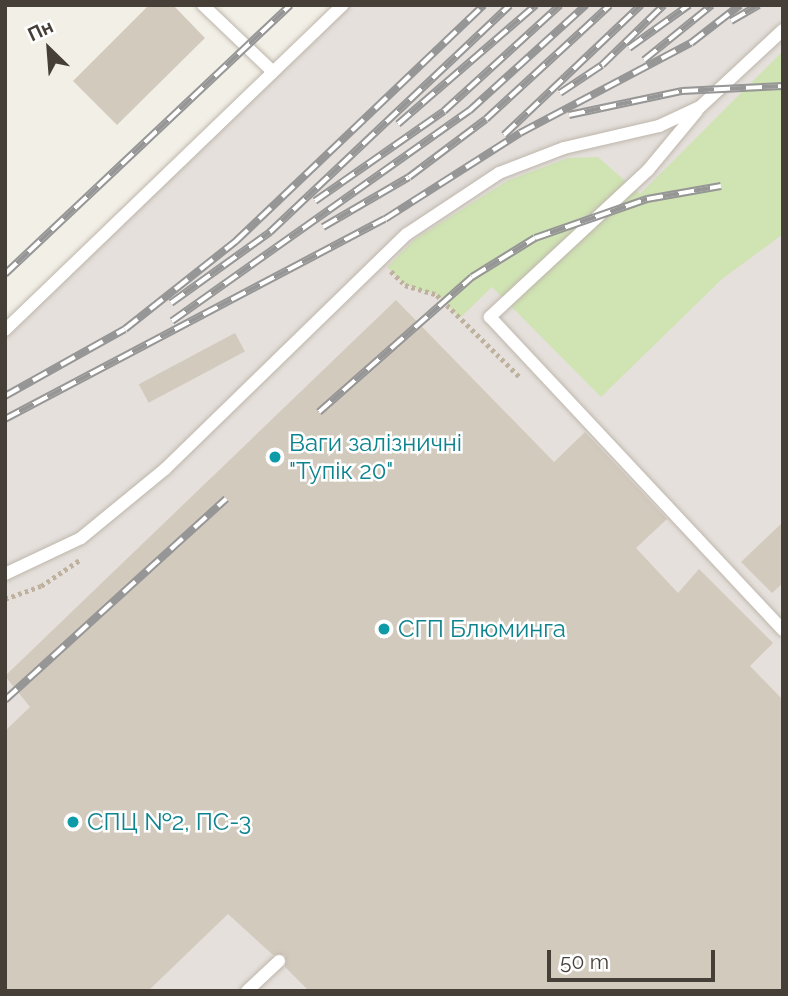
<!DOCTYPE html>
<meta charset="utf-8">
<style>
body{margin:0}
#map{position:relative;width:788px;height:996px;overflow:hidden;background:#f2efe7;font-family:Raleway,sans-serif}
div>[style]{position:absolute}
.industrial>*{inset:0;background:#e5e0dc}
.green>*{inset:0;background:#d0e3b3}
.building>*{inset:0;background:#d3cabe;transform-origin:0 0}
.path>*{height:4.5px;margin-top:-2.25px;transform-origin:0;background:repeating-linear-gradient(90deg,#beb19d 0 3.5px,transparent 0 7px)}
.roads{filter:drop-shadow(0 0 2px #bdb6ab) drop-shadow(0 0 2px #bdb6ab)}
.service>*{height:12px;margin:-6px;padding:0 6px;transform-origin:6px;border-radius:6px;background:#fff}
.rail>*{height:8px;margin-top:-4px;transform-origin:0;background:repeating-linear-gradient(90deg,#fff 0 16px,#969696 0 32px);box-sizing:border-box;border-block:2px solid #969696}
.dots>*{width:19px;height:19px;translate:-50% -50%;box-sizing:border-box;border:4px solid #fff;border-radius:50%}
span{translate:-50% -50%;white-space:nowrap;text-align:center;line-height:1.15;-webkit-text-stroke:5px #fff;paint-order:stroke}
.culture-label{font-size:24px;color:#0d838f}
.left{translate:0 -50%;text-align:left}
.frame{position:absolute;inset:0;border:7px solid #453f37;pointer-events:none}
.north{position:absolute;left:14px;top:14px;width:70px;height:70px;-webkit-text-stroke:5px #fff;paint-order:stroke;rotate:335deg;font-size:19px;font-weight:700;line-height:28px;text-align:center;color:#453f37}
.north::after{content:'';display:block;margin:auto;width:24px;height:32px;background:#453f37;clip-path:polygon(50% 0,100% 100%,50% 72%,0 100%)}
.scale{position:absolute;left:547px;top:950px;width:168px;height:32px;box-sizing:border-box;border:4px solid #453f37;border-top:0;padding-left:9px;font-size:21px;line-height:24px;white-space:nowrap;color:#453f37;-webkit-text-stroke:5px #fff;paint-order:stroke}
</style>
<div id="map">
<div class="industrial">
<i style="clip-path:polygon(343px 5px,783px 5px,783px 991px,5px 991px,5px 330px)"></i>
</div>
<div class="green">
<i style="clip-path:polygon(783px 51px,783px 234px,722px 279px,601px 397px,492px 287px,460px 318px,437px 295px,405px 285px,387px 267px,415px 239px,507px 181px,568px 158px,598px 157px,640px 194px)"></i>
</div>
<div class="building">
<i style="clip-path:polygon(149px 5px,173px 5px,205px 38px,117px 125px,73px 81px)"></i>
<i style="clip-path:polygon(396px 300px,554px 462px,585px 432px,667px 519px,636px 548px,678px 593px,699px 569px,773px 643px,750px 666px,783px 700px,783px 991px,309px 991px,285px 967px,285px 955px,273px 955px,228px 914px,148px 991px,5px 991px,5px 731px,30px 707px,5px 676px)"></i>
<i style="left:235px;top:333px;width:21px;height:109px;rotate:62deg"></i>
<i style="clip-path:polygon(783px 522px,783px 583px,772px 593px,741px 562px)"></i>
</div>
<div class="path">
<i style="left:391px;top:271px;width:20px;rotate:45deg"></i>
<i style="left:405px;top:285px;width:34px;rotate:17deg"></i>
<i style="left:437px;top:295px;width:117px;rotate:44.7deg"></i>
<i style="left:5px;top:599px;width:38px;rotate:-20deg"></i>
<i style="left:41px;top:586px;width:48px;rotate:-34deg"></i>
</div>
<div class="roads">
<div class="service">
<i style="left:203px;top:5px;width:95px;rotate:43.7deg"></i>
<i style="left:697px;top:111px;width:77px;rotate:129.7deg"></i>
<i style="left:648px;top:170px;width:216px;rotate:137.1deg"></i>
<i style="left:490px;top:317px;width:429px;rotate:46.9deg"></i>
<i style="left:5px;top:330px;width:469px;rotate:-43.9deg"></i>
<i style="left:5px;top:574px;width:84px;rotate:-25.3deg"></i>
<i style="left:81px;top:538px;width:109px;rotate:-39.4deg"></i>
<i style="left:165px;top:469px;width:337px;rotate:-44.2deg"></i>
<i style="left:407px;top:234px;width:110px;rotate:-33.5deg"></i>
<i style="left:499px;top:173px;width:70px;rotate:-21deg"></i>
<i style="left:564px;top:148px;width:98px;rotate:-13deg"></i>
<i style="left:659px;top:126px;width:45px;rotate:-24.9deg"></i>
<i style="left:700px;top:107px;width:113px;rotate:-42.9deg"></i>
<i style="left:247px;top:991px;width:44px;rotate:-43.2deg"></i>
</div>
</div>
<div class="rail">
<i style="left:731px;top:21px;width:32px;rotate:-30deg"></i>
<i style="left:629px;top:48px;width:74px;rotate:-35.6deg"></i>
<i style="left:644px;top:60px;width:87px;rotate:-39deg"></i>
<i style="left:560px;top:93px;width:50px;rotate:-33.7deg"></i>
<i style="left:602px;top:65px;width:86px;rotate:-44.1deg"></i>
<i style="left:569px;top:115px;width:116px;rotate:-12deg"></i>
<i style="left:682px;top:91px;width:101px;rotate:-2.8deg"></i>
<i style="left:398px;top:124px;width:182px;rotate:-40.8deg"></i>
<i style="left:504px;top:135px;width:189px;rotate:-43.5deg"></i>
<i style="left:315px;top:201px;width:157px;rotate:-34.9deg"></i>
<i style="left:444px;top:111px;width:157px;rotate:-42.4deg"></i>
<i style="left:323px;top:227px;width:99px;rotate:-30.2deg"></i>
<i style="left:409px;top:177px;width:96px;rotate:-37deg"></i>
<i style="left:486px;top:119px;width:168px;rotate:-42.6deg"></i>
<i style="left:5px;top:274px;width:392px;rotate:-43.3deg"></i>
<i style="left:171px;top:303px;width:122px;rotate:-35.6deg"></i>
<i style="left:270px;top:232px;width:330px;rotate:-43.4deg"></i>
<i style="left:172px;top:321px;width:364px;rotate:-35.3deg"></i>
<i style="left:469px;top:111px;width:158px;rotate:-42.2deg"></i>
<i style="left:5px;top:396px;width:137px;rotate:-29.2deg"></i>
<i style="left:125px;top:329px;width:142px;rotate:-38.4deg"></i>
<i style="left:236px;top:241px;width:342px;rotate:-43.6deg"></i>
<i style="left:319px;top:412px;width:204px;rotate:-41.4deg"></i>
<i style="left:472px;top:277px;width:74px;rotate:-31.8deg"></i>
<i style="left:535px;top:238px;width:119px;rotate:-19.2deg"></i>
<i style="left:647px;top:199px;width:75px;rotate:-10deg"></i>
<i style="left:5px;top:419px;width:429px;rotate:-27.8deg"></i>
<i style="left:385px;top:219px;width:160px;rotate:-32.5deg"></i>
<i style="left:520px;top:133px;width:193px;rotate:-27.8deg"></i>
<i style="left:691px;top:43px;width:62px;rotate:-37.8deg"></i>
<i style="left:5px;top:700px;width:299px;rotate:-42.3deg"></i>
</div>
<div class="dots">
<i style="left:275px;top:457px;background:#0f9aa8"></i>
<i style="left:384px;top:629px;background:#0f9aa8"></i>
<i style="left:73px;top:822px;background:#0f9aa8"></i>
</div>
<div class="culture-label">
<span class="left" style="left:289px;top:457px">Ваги залізничні<br>"Тупік 20"</span>
<span class="left" style="left:398px;top:629px">СГП Блюминга</span>
<span class="left" style="left:87px;top:822px">СПЦ №2, ПС-3</span>
</div>
<div class="frame"></div>
<div class="north">Пн</div>
<div class="scale">50 m</div>
</div>
